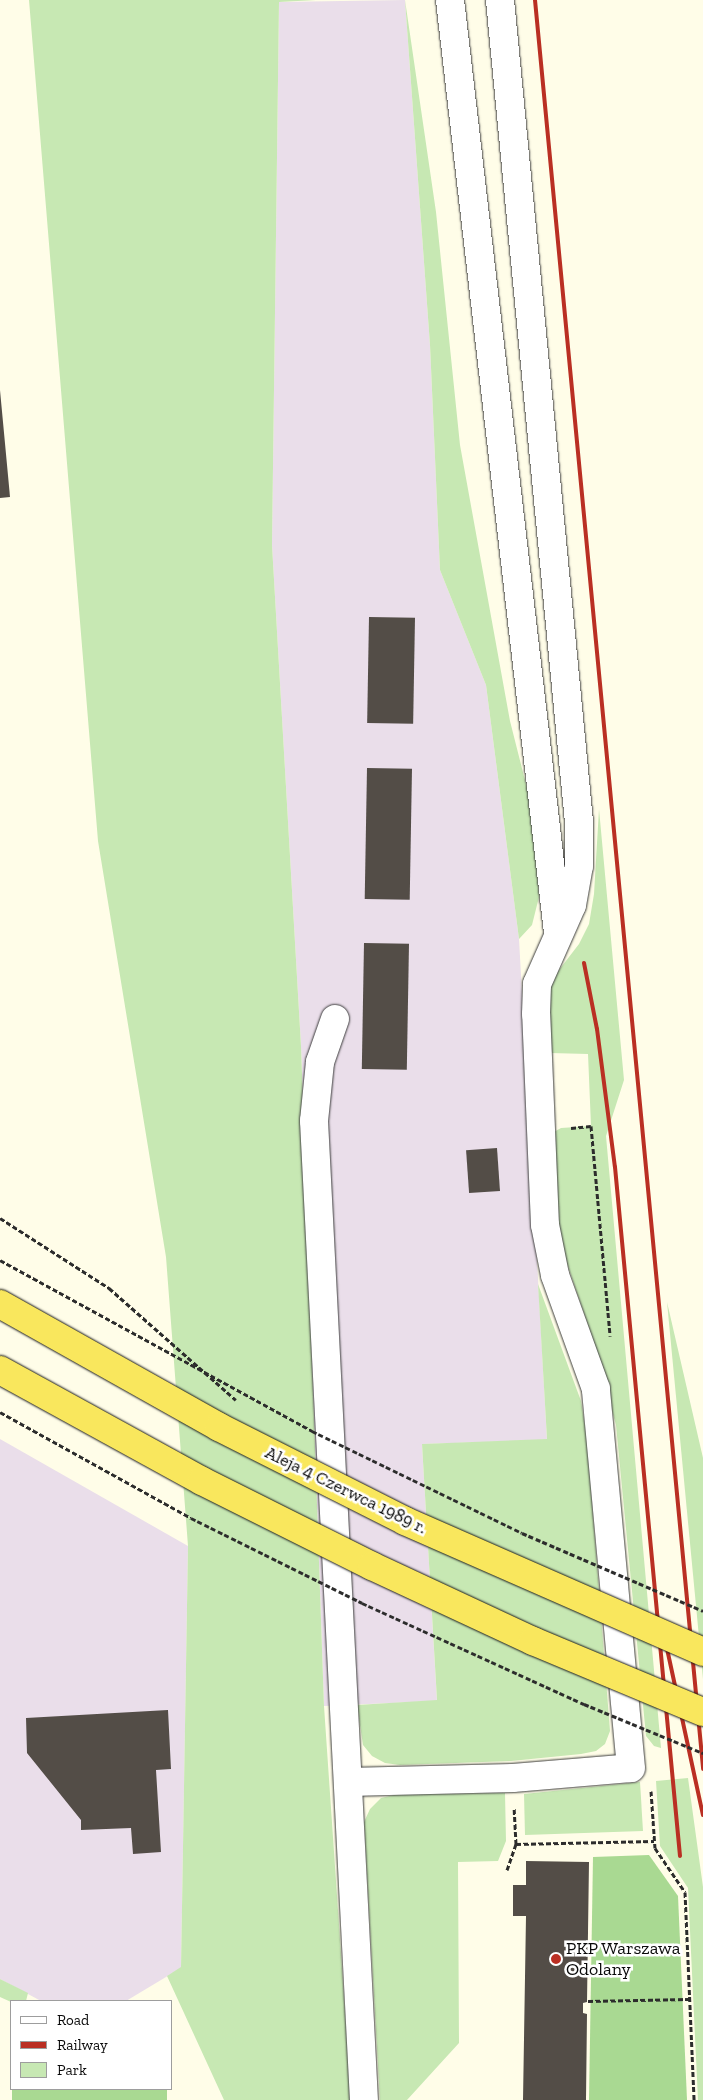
<!DOCTYPE html>
<style>
body{margin:0}
#map{position:relative;width:703px;height:2100px;overflow:hidden;background:#fffde8;font-family:"Zilla Slab",serif}
div>[style]{position:absolute}
.industrial>*{inset:0;background:#eadeea}
.green>*{inset:0;background:#c7e8b3}
.forest>*{inset:0;background:#a9d992;transform-origin:0 0}
.building>*{inset:0;background:#534d47;transform-origin:0 0}
.path>*{height:3px;margin-top:-1.5px;transform-origin:0;background:repeating-linear-gradient(90deg,#2c2c2c 0 5px,transparent 0 7.5px)}
.roads{filter:drop-shadow(0 0 1px #3d3d3d) drop-shadow(0 0 1px #3d3d3d)}
.minor>*{height:28px;margin:-14px;padding:0 14px;transform-origin:14px;border-radius:14px;background:#fff}
.rail>*{height:4px;margin:-2px;padding:0 2px;transform-origin:2px;border-radius:2px;background:#ba2f23}
.path-bridge>*{height:3px;margin-top:-1.5px;transform-origin:0;background:repeating-linear-gradient(90deg,#2c2c2c 0 5px,transparent 0 7.5px)}
.bridges{filter:drop-shadow(0 0 1px #1b1b1b) drop-shadow(0 0 1px #1b1b1b)}
.major-bridge>*{height:28px;margin:-14px;padding:0 14px;transform-origin:14px;border-radius:14px;background:#f9e75d}
.dots>*{width:14px;height:14px;translate:-50% -50%;box-sizing:border-box;border:2px solid #fff;border-radius:50%}
span{translate:-50% -50%;white-space:nowrap;text-align:center;line-height:1.15;-webkit-text-stroke:5px #fff;paint-order:stroke}
.street-label{font-size:18px;color:#0a0a0a}
.poi-label{font-size:18px;color:#0a0a0a}
.left{translate:0 -50%;text-align:left}
.legend{position:absolute;left:10px;top:2000px;width:162px;height:90px;box-sizing:border-box;background:#fff;border:1px solid #9d9d9d;margin:0;padding:6px 9px;list-style:none;font-size:15px;color:#0a0a0a}
.legend li{display:flex;align-items:center;gap:10px;height:25px}
.legend b{width:25px;border:1px solid #9d9d9d}
</style>
<div id="map">
<div class="industrial">
<i style="clip-path:polygon(405px 0,430px 345px,440px 570px,486px 685px,519px 939px,547px 1440px,422px 1444px,437px 1701px,324px 1706px,301px 1046px,272px 545px,279px 2px)"></i>
<i style="clip-path:polygon(0 1439px,188px 1546px,181px 1968px,126px 2001px,41px 2001px,0 1979px)"></i>
</div>
<div class="green">
<i style="clip-path:polygon(29px 0,316px 0,279px 2px,272px 545px,301px 1046px,324px 1706px,351px 2100px,224px 2100px,167px 1976px,181px 1967px,188px 1546px,166px 1257px,98px 841px)"></i>
<i style="clip-path:polygon(405px 0,436px 212px,460px 445px,510px 721px,533px 812px,539px 897px,532px 925px,519px 939px,486px 685px,440px 570px,430px 345px)"></i>
<i style="clip-path:polygon(599px 809px,624px 1080px,606px 1136px,661px 1748px,654px 1746px,646px 1736px,616px 1425px,589px 1328px,558px 1237px,552px 1133px,561px 1128px,591px 1126px,588px 1054px,550px 1053px,542px 1037px,552px 979px,579px 944px,589px 924px,594px 894px)"></i>
<i style="clip-path:polygon(538px 1284px,581px 1401px,587px 1438px,610px 1731px,605px 1744px,596px 1751px,581px 1754px,511px 1761px,400px 1765px,385px 1763px,372px 1756px,363px 1745px,357px 1705px,437px 1700px,422px 1444px,547px 1439px)"></i>
<i style="clip-path:polygon(667px 1302px,703px 1458px,703px 1679px)"></i>
<i style="clip-path:polygon(688px 1778px,703px 1887px,703px 2100px,698px 2100px,688px 1888px,660px 1846px,656px 1781px)"></i>
<i style="clip-path:polygon(640px 1782px,643px 1831px,525px 1835px,524px 1794px)"></i>
<i style="clip-path:polygon(505px 1793px,506px 1841px,498px 1861px,458px 1862px,459px 2043px,407px 2100px,380px 2100px,364px 1822px,370px 1809px,381px 1798px,398px 1794px)"></i>
<i style="clip-path:polygon(0 1979px,28px 1993px,26px 2001px,11px 2002px,0 1997px)"></i>
</div>
<div class="forest">
<i style="clip-path:polygon(649px 1855px,678px 1896px,687px 2100px,589px 2100px,593px 1857px)"></i>
<i style="left:12px;top:2089px;width:155px;height:11px"></i>
</div>
<div class="building">
<i style="clip-path:polygon(0 390px,10px 497px,0 498px)"></i>
<i style="left:369px;top:617px;width:46px;height:106px;rotate:1deg"></i>
<i style="left:367px;top:768px;width:45px;height:131px;rotate:1deg"></i>
<i style="left:364px;top:943px;width:45px;height:126px;rotate:1deg"></i>
<i style="left:497px;top:1148px;width:43px;height:31px;rotate:86deg"></i>
<i style="clip-path:polygon(168px 1710px,171px 1769px,156px 1770px,161px 1852px,133px 1854px,131px 1828px,81px 1830px,81px 1820px,27px 1753px,26px 1718px)"></i>
<i style="clip-path:polygon(526px 1861px,589px 1862px,587px 2002px,583px 2003px,583px 2013px,587px 2014px,586px 2100px,523px 2100px,526px 1916px,513px 1916px,513px 1885px,526px 1885px)"></i>
</div>
<div class="path">
<i style="left:571px;top:1128px;width:20px;rotate:-6deg"></i>
<i style="left:591px;top:1126px;width:211px;rotate:84.8deg"></i>
<i style="left:0;top:1218px;width:130px;rotate:32.7deg"></i>
<i style="left:109px;top:1288px;width:169px;rotate:41.4deg"></i>
<i style="left:651px;top:1791px;width:57px;rotate:86deg"></i>
<i style="left:655px;top:1848px;width:53px;rotate:55.7deg"></i>
<i style="left:685px;top:1892px;width:208px;rotate:87.5deg"></i>
<i style="left:516px;top:1844px;width:138px;rotate:-1.2deg"></i>
<i style="left:507px;top:1870px;width:28px;rotate:-71deg"></i>
<i style="left:516px;top:1844px;width:36px;rotate:-93deg"></i>
<i style="left:588px;top:2001px;width:101px;rotate:-1.1deg"></i>
</div>
<div class="roads">
<div class="minor">
<i style="left:450px;top:0;width:938px;rotate:83.39deg"></i>
<i style="left:335px;top:1019px;width:46px;rotate:109.2deg"></i>
<i style="left:320px;top:1062px;width:59px;rotate:95.8deg"></i>
<i style="left:314px;top:1121px;width:980px;rotate:87.08deg"></i>
<i style="left:348px;top:1782px;width:165px;rotate:-1.4deg"></i>
<i style="left:513px;top:1778px;width:118px;rotate:-4.8deg"></i>
<i style="left:631px;top:1768px;width:381px;rotate:-95.3deg"></i>
<i style="left:596px;top:1389px;width:121px;rotate:-109.8deg"></i>
<i style="left:555px;top:1275px;width:51px;rotate:-101.3deg"></i>
<i style="left:545px;top:1225px;width:211px;rotate:-92.4deg"></i>
<i style="left:536px;top:1014px;width:30px;rotate:-88deg"></i>
<i style="left:537px;top:984px;width:86px;rotate:-66.1deg"></i>
<i style="left:572px;top:905px;width:40px;rotate:-80deg"></i>
<i style="left:579px;top:866px;width:44px;rotate:-90deg"></i>
<i style="left:579px;top:822px;width:826px;rotate:-95.49deg"></i>
</div>
</div>
<div class="rail">
<i style="left:535px;top:0;width:1777px;rotate:84.57deg"></i>
<i style="left:584px;top:963px;width:67px;rotate:78.9deg"></i>
<i style="left:597px;top:1029px;width:139px;rotate:82.6deg"></i>
<i style="left:615px;top:1167px;width:692px;rotate:84.61deg"></i>
<i style="left:666px;top:1644px;width:175px;rotate:77.8deg"></i>
</div>
<div class="path-bridge">
<i style="left:0;top:1260px;width:356px;rotate:28.7deg"></i>
<i style="left:312px;top:1431px;width:233px;rotate:25.9deg"></i>
<i style="left:522px;top:1533px;width:197px;rotate:23.3deg"></i>
<i style="left:0;top:1412px;width:218px;rotate:29deg"></i>
<i style="left:191px;top:1518px;width:191px;rotate:26.4deg"></i>
<i style="left:362px;top:1603px;width:244px;rotate:24.5deg"></i>
<i style="left:584px;top:1704px;width:129px;rotate:22.4deg"></i>
</div>
<div class="bridges">
<div class="major-bridge">
<i style="left:0;top:1304px;width:251px;rotate:29.3deg"></i>
<i style="left:219px;top:1427px;width:208px;rotate:26.8deg"></i>
<i style="left:405px;top:1521px;width:326px;rotate:23.7deg"></i>
<i style="left:0;top:1370px;width:230px;rotate:28.8deg"></i>
<i style="left:202px;top:1481px;width:190px;rotate:26.6deg"></i>
<i style="left:372px;top:1566px;width:178px;rotate:25deg"></i>
<i style="left:533px;top:1641px;width:184px;rotate:22.7deg"></i>
</div>
</div>
<div class="dots">
<i style="left:556px;top:1959px;background:#ba2f23"></i>
</div>
<div class="street-label">
<span style="left:346px;top:1490px;rotate:26deg">Aleja 4 Czerwca 1989 r.</span>
</div>
<div class="poi-label">
<span class="left" style="left:566px;top:1959px">PKP Warszawa<br>Odolany</span>
</div>
<ul class="legend">
<li><b style="height:6px;background:#fff"></b>Road</li>
<li><b style="height:6px;background:#ba2f23"></b>Railway</li>
<li><b style="height:14px;background:#c7e8b3"></b>Park</li>
</ul>
</div>
